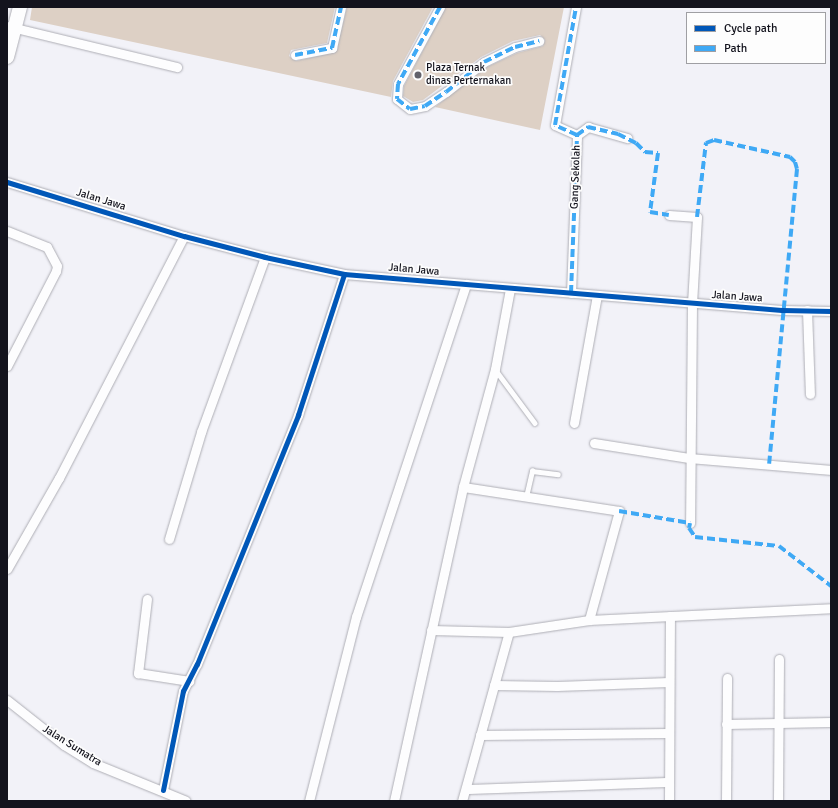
<!DOCTYPE html>
<style>
body{margin:0}
#map{position:relative;width:838px;height:808px;overflow:hidden;background:#f2f2f8;font-family:Signika,sans-serif}
div>[style]{position:absolute}
.building>*{inset:0;background:#ddd0c5}
.roads{filter:drop-shadow(0 0 1px #aeaeb5) drop-shadow(0 0 1px #aeaeb5)}
.lane>*{height:4.5px;margin:-2.25px;padding:0 2.25px;transform-origin:2.25px;border-radius:2.25px;background:#fdfdfe}
.street>*{height:9px;margin:-4.5px;padding:0 4.5px;transform-origin:4.5px;border-radius:4.5px;background:#fdfdfe}
.primary>*{height:14px;margin:-7px;padding:0 7px;transform-origin:7px;border-radius:7px;background:#fdfdfe}
.quiet>*{height:4px;margin-top:-2px;transform-origin:0;background:repeating-linear-gradient(90deg,#3fa9f5 0 8px,transparent 0 12px)}
.cycleway>*{height:5px;margin:-2.5px;padding:0 2.5px;transform-origin:2.5px;border-radius:2.5px;background:#0057b8}
.dots>*{width:11px;height:11px;translate:-50% -50%;box-sizing:border-box;border:2px solid #fdfdfd;border-radius:50%}
span{translate:-50% -50%;white-space:nowrap;text-align:center;line-height:1.15;-webkit-text-stroke:3.5px #fdfdfd;paint-order:stroke}
.poi-label{font-size:11px;color:#13131d}
.left{translate:0 -50%;text-align:left}
.street-label{font-size:11px;color:#13131d}
.frame{position:absolute;inset:0;border:8px solid #13131d;pointer-events:none}
.legend{position:absolute;left:686px;top:12px;width:140px;height:52px;box-sizing:border-box;background:#fdfdfd;border:1px solid #9f9fa3;margin:0;padding:5px 7px;list-style:none;font-size:12px;color:#13131d}
.legend li{display:flex;align-items:center;gap:8px;height:20px}
.legend b{width:20px;border:1px solid #9f9fa3}
</style>
<div id="map">
<div class="building">
<i style="clip-path:polygon(32px 7px,335px 7px,327px 43px,291px 50px,289px 56px,296px 61px,336px 52px,347px 7px,433px 7px,393px 81px,391px 97px,30px 20px)"></i>
<i style="clip-path:polygon(446px 7px,564px 7px,540px 130px,435px 107px,487px 67px,517px 53px,543px 46px,545px 40px,540px 35px,513px 41px,481px 57px,423px 100px,413px 102px,403px 96px,404px 86px)"></i>
</div>
<div class="roads">
<div class="lane">
<i style="left:495px;top:369px;width:67px;rotate:53.5deg"></i>
<i style="left:526px;top:497px;width:27px;rotate:-77deg"></i>
<i style="left:532px;top:471px;width:26px;rotate:7deg"></i>
</div>
<div class="street">
<i style="left:440px;top:7px;width:88px;rotate:118.6deg"></i>
<i style="left:398px;top:84px;width:15px;rotate:94deg"></i>
<i style="left:397px;top:99px;width:16px;rotate:38deg"></i>
<i style="left:410px;top:109px;width:15px;rotate:-11deg"></i>
<i style="left:425px;top:106px;width:25px;rotate:-34deg"></i>
<i style="left:446px;top:92px;width:48px;rotate:-38.3deg"></i>
<i style="left:484px;top:62px;width:34px;rotate:-26deg"></i>
<i style="left:515px;top:47px;width:25px;rotate:-14deg"></i>
<i style="left:7px;top:26px;width:175px;rotate:13.6deg"></i>
<i style="left:295px;top:55px;width:38px;rotate:-11deg"></i>
<i style="left:332px;top:48px;width:42px;rotate:-77.6deg"></i>
<i style="left:577px;top:135px;width:14px;rotate:-36deg"></i>
<i style="left:588px;top:127px;width:41px;rotate:15.8deg"></i>
<i style="left:7px;top:182px;width:185px;rotate:17deg"></i>
<i style="left:184px;top:236px;width:84px;rotate:14.5deg"></i>
<i style="left:265px;top:257px;width:81px;rotate:12.1deg"></i>
<i style="left:344px;top:274px;width:439px;rotate:4.7deg"></i>
<i style="left:782px;top:310px;width:49px;rotate:1.2deg"></i>
<i style="left:669px;top:215px;width:28px;rotate:4deg"></i>
<i style="left:697px;top:217px;width:86px;rotate:93.3deg"></i>
<i style="left:692px;top:303px;width:220px;rotate:90.5deg"></i>
<i style="left:7px;top:231px;width:43px;rotate:21.8deg"></i>
<i style="left:47px;top:247px;width:21px;rotate:62deg"></i>
<i style="left:57px;top:266px;width:5px;rotate:101deg"></i>
<i style="left:56px;top:271px;width:107px;rotate:117.3deg"></i>
<i style="left:571px;top:293px;width:158px;rotate:-87.8deg"></i>
<i style="left:577px;top:135px;width:24px;rotate:-156deg"></i>
<i style="left:555px;top:125px;width:120px;rotate:-79.9deg"></i>
<i style="left:807px;top:310px;width:84px;rotate:88deg"></i>
<i style="left:574px;top:423px;width:130px;rotate:-79.8deg"></i>
<i style="left:594px;top:443px;width:96px;rotate:9deg"></i>
<i style="left:689px;top:458px;width:143px;rotate:4.8deg"></i>
<i style="left:463px;top:487px;width:158px;rotate:8.7deg"></i>
<i style="left:619px;top:511px;width:113px;rotate:105.4deg"></i>
<i style="left:169px;top:539px;width:112px;rotate:-73.3deg"></i>
<i style="left:201px;top:432px;width:186px;rotate:-69.9deg"></i>
<i style="left:7px;top:569px;width:105px;rotate:-60.3deg"></i>
<i style="left:59px;top:478px;width:272px;rotate:-62.7deg"></i>
<i style="left:147px;top:599px;width:75px;rotate:96.9deg"></i>
<i style="left:138px;top:673px;width:52px;rotate:8.9deg"></i>
<i style="left:431px;top:630px;width:78px;rotate:1.5deg"></i>
<i style="left:509px;top:632px;width:81px;rotate:-8.5deg"></i>
<i style="left:589px;top:620px;width:242px;rotate:-2.8deg"></i>
<i style="left:494px;top:685px;width:63px;rotate:0.9deg"></i>
<i style="left:557px;top:686px;width:112px;rotate:-2deg"></i>
<i style="left:7px;top:700px;width:73px;rotate:38.3deg"></i>
<i style="left:64px;top:745px;width:34px;rotate:32deg"></i>
<i style="left:93px;top:763px;width:100px;rotate:22.2deg"></i>
<i style="left:726px;top:724px;width:105px;rotate:-1.1deg"></i>
<i style="left:480px;top:735px;width:189px;rotate:-0.6deg"></i>
<i style="left:466px;top:789px;width:203px;rotate:-2deg"></i>
<i style="left:163px;top:790px;width:101px;rotate:-78.6deg"></i>
<i style="left:183px;top:691px;width:30px;rotate:-63deg"></i>
<i style="left:197px;top:664px;width:269px;rotate:-67.9deg"></i>
<i style="left:298px;top:415px;width:148px;rotate:-71.9deg"></i>
<i style="left:309px;top:801px;width:190px;rotate:-75.7deg"></i>
<i style="left:356px;top:617px;width:351px;rotate:-71.7deg"></i>
<i style="left:394px;top:801px;width:321px;rotate:-77.6deg"></i>
<i style="left:463px;top:487px;width:122px;rotate:-74.8deg"></i>
<i style="left:495px;top:369px;width:81px;rotate:-79.4deg"></i>
<i style="left:462px;top:801px;width:175px;rotate:-74.5deg"></i>
<i style="left:669px;top:801px;width:185px;rotate:-89.7deg"></i>
<i style="left:726px;top:801px;width:123px;rotate:-89.5deg"></i>
<i style="left:778px;top:801px;width:142px;rotate:-89.6deg"></i>
</div>
<div class="primary">
<i style="left:7px;top:57px;width:52px;rotate:-75.4deg"></i>
</div>
</div>
<div class="quiet">
<i style="left:440px;top:7px;width:88px;rotate:118.6deg"></i>
<i style="left:398px;top:84px;width:15px;rotate:94deg"></i>
<i style="left:397px;top:99px;width:16px;rotate:38deg"></i>
<i style="left:410px;top:109px;width:15px;rotate:-11deg"></i>
<i style="left:425px;top:106px;width:25px;rotate:-34deg"></i>
<i style="left:446px;top:92px;width:48px;rotate:-38.3deg"></i>
<i style="left:484px;top:62px;width:34px;rotate:-26deg"></i>
<i style="left:515px;top:47px;width:25px;rotate:-14deg"></i>
<i style="left:295px;top:55px;width:38px;rotate:-11deg"></i>
<i style="left:332px;top:48px;width:42px;rotate:-77.6deg"></i>
<i style="left:577px;top:135px;width:14px;rotate:-36deg"></i>
<i style="left:588px;top:127px;width:31px;rotate:13deg"></i>
<i style="left:618px;top:134px;width:20px;rotate:27deg"></i>
<i style="left:636px;top:143px;width:13px;rotate:45deg"></i>
<i style="left:645px;top:152px;width:13px;rotate:4deg"></i>
<i style="left:658px;top:153px;width:60px;rotate:97.7deg"></i>
<i style="left:650px;top:212px;width:19px;rotate:9deg"></i>
<i style="left:697px;top:217px;width:75px;rotate:-83.1deg"></i>
<i style="left:706px;top:143px;width:9px;rotate:-21deg"></i>
<i style="left:714px;top:140px;width:78px;rotate:12.6deg"></i>
<i style="left:790px;top:157px;width:7px;rotate:45deg"></i>
<i style="left:795px;top:162px;width:7px;rotate:74deg"></i>
<i style="left:797px;top:169px;width:297px;rotate:95.4deg"></i>
<i style="left:571px;top:293px;width:158px;rotate:-87.8deg"></i>
<i style="left:577px;top:135px;width:24px;rotate:-156deg"></i>
<i style="left:555px;top:125px;width:120px;rotate:-79.9deg"></i>
<i style="left:619px;top:511px;width:72px;rotate:9.6deg"></i>
<i style="left:690px;top:523px;width:5px;rotate:101deg"></i>
<i style="left:689px;top:528px;width:11px;rotate:56deg"></i>
<i style="left:695px;top:537px;width:84px;rotate:6.1deg"></i>
<i style="left:779px;top:546px;width:66px;rotate:37.6deg"></i>
</div>
<div class="cycleway">
<i style="left:7px;top:182px;width:185px;rotate:17deg"></i>
<i style="left:184px;top:236px;width:84px;rotate:14.5deg"></i>
<i style="left:265px;top:257px;width:81px;rotate:12.1deg"></i>
<i style="left:344px;top:274px;width:439px;rotate:4.7deg"></i>
<i style="left:782px;top:310px;width:49px;rotate:1.2deg"></i>
<i style="left:163px;top:790px;width:101px;rotate:-78.6deg"></i>
<i style="left:183px;top:691px;width:30px;rotate:-63deg"></i>
<i style="left:197px;top:664px;width:269px;rotate:-67.9deg"></i>
<i style="left:298px;top:415px;width:148px;rotate:-71.9deg"></i>
</div>
<div class="dots">
<i style="left:418px;top:75px;background:#61616a"></i>
</div>
<div class="poi-label">
<span class="left" style="left:426px;top:75px">Plaza Ternak<br>dinas Perternakan</span>
</div>
<div class="street-label">
<span style="left:576px;top:177px;rotate:-88deg">Gang Sekolah</span>
<span style="left:101px;top:200px;rotate:17deg">Jalan Jawa</span>
<span style="left:414px;top:270px;rotate:5deg">Jalan Jawa</span>
<span style="left:737px;top:297px;rotate:4deg">Jalan Jawa</span>
<span style="left:72px;top:746px;rotate:32deg">Jalan Sumatra</span>
</div>
<div class="frame"></div>
<ul class="legend">
<li><b style="height:5px;background:#0057b8"></b>Cycle path</li>
<li><b style="height:5px;background:#3fa9f5"></b>Path</li>
</ul>
</div>
